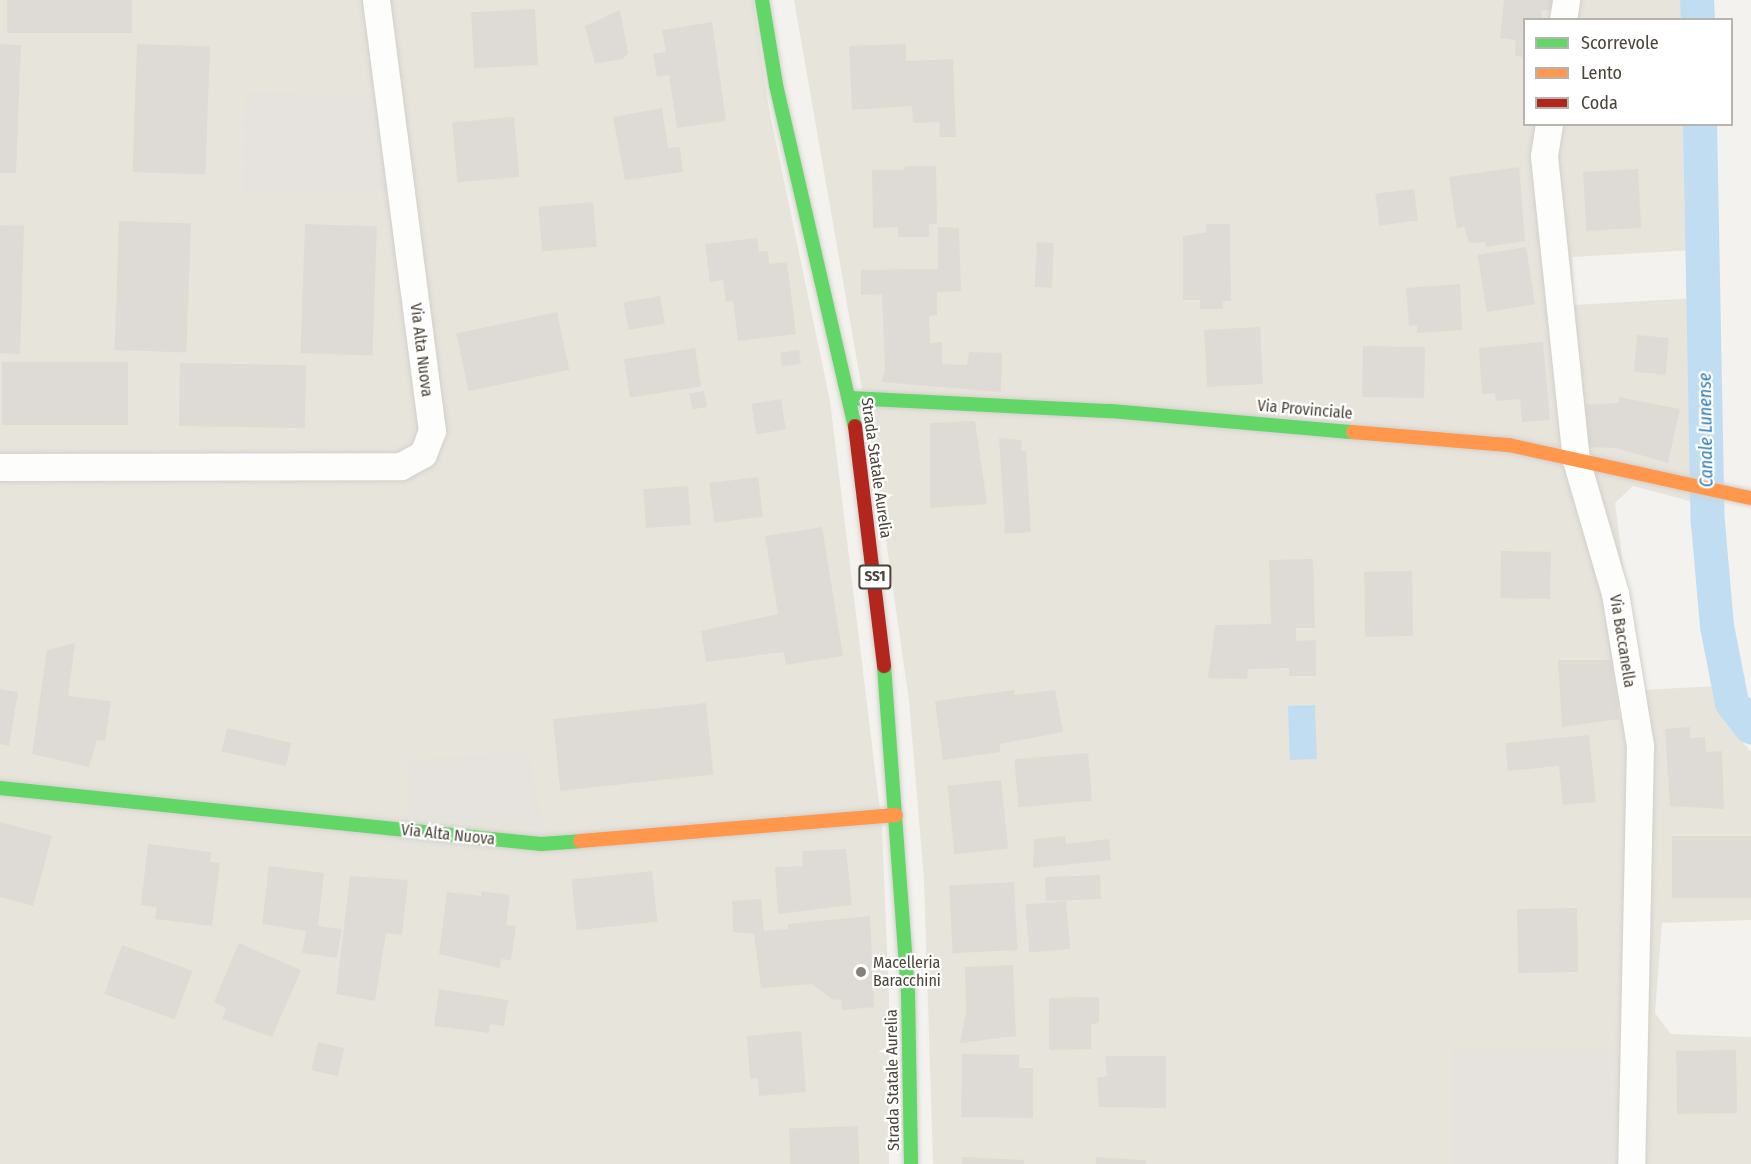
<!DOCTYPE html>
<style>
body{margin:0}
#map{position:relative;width:1751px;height:1164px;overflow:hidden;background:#f4f2ee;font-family:"Fira Sans Condensed",sans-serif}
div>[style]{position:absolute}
.residential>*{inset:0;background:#e7e4dc}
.parking>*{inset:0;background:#e6e3df;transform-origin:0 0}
.water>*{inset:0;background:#c0ddf1;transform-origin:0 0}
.canal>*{height:34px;margin:-17px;padding:0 17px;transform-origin:17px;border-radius:17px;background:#c0ddf1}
.building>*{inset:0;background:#dedbd6;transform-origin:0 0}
.roads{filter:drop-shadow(0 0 2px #d2d0cb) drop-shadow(0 0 2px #d2d0cb)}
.street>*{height:27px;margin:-13.5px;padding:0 13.5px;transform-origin:13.5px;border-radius:13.5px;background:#fdfdfc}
.fast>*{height:14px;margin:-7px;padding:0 7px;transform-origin:7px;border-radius:7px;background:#63d668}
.slow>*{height:14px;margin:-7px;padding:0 7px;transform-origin:7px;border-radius:7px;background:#ff974d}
.jam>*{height:14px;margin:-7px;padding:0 7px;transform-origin:7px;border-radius:7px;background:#b3261e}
.dots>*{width:16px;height:16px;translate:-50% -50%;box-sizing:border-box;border:3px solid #fff;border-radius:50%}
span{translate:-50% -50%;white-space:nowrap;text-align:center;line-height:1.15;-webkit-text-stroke:4.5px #fff;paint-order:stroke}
.shield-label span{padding:2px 4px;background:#fff;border:2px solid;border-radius:4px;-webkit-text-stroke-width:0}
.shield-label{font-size:15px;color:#4b4439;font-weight:700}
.street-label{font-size:16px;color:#4b4439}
.poi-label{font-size:16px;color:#4b4439}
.left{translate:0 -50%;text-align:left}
.water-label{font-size:18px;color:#2e7ab2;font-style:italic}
.legend{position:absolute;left:1523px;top:18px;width:210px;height:108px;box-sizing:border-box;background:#fff;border:2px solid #b7b4b0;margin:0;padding:8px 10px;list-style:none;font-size:18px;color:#4b4439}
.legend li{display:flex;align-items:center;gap:12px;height:30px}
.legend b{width:30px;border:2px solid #b7b4b0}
</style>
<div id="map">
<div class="residential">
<i style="clip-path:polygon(0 0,753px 0,769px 109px,830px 401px,882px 827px,889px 999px,889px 1164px,0 1164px)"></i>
<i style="clip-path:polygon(794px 0,1690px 0,1691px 19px,1524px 20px,1524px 124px,1692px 125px,1693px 250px,1572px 257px,1574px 305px,1697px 298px,1697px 503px,1633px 486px,1615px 503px,1639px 690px,1720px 686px,1737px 736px,1751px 752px,1751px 920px,1662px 923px,1655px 1013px,1671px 1034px,1751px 1037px,1751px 1164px,933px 1164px,924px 880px,909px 701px,876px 470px)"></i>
</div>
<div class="parking">
<i style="clip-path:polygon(244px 92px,375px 96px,389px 191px,243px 191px)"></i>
<i style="clip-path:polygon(528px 752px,544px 829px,406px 816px,408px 759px)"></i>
<i style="left:1616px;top:1049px;width:115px;height:164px;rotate:90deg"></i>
</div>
<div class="water">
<i style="left:1315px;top:705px;width:54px;height:27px;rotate:88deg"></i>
</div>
<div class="canal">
<i style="left:1697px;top:0;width:20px;rotate:87deg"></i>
<i style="left:1700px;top:124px;width:399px;rotate:88.9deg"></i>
<i style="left:1708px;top:523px;width:103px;rotate:85deg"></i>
<i style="left:1717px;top:626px;width:78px;rotate:79deg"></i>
<i style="left:1732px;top:703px;width:31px;rotate:52deg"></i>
</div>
<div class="building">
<i style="left:7px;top:0;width:125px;height:33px"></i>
<i style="clip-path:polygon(1504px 0,1560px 0,1559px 11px,1542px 10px,1541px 20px,1524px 20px,1524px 57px,1515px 56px,1516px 40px,1500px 38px)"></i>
<i style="left:535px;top:9px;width:56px;height:64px;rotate:87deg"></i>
<i style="clip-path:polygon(620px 10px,628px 53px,623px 59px,595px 64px,585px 26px)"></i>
<i style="clip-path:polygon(712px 22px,726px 121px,677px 128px,669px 75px,657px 77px,653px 54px,666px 52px,662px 30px)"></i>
<i style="clip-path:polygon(0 44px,21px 45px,16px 173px,0 173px)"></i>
<i style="left:137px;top:44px;width:73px;height:128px;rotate:2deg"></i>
<i style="clip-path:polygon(906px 44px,906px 61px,953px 59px,956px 137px,940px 137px,939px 122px,913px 123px,912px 106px,852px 110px,849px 46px)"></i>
<i style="clip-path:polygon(662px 108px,668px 148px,680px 147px,683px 172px,625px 180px,613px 117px)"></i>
<i style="left:514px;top:117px;width:60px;height:62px;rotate:85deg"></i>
<i style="clip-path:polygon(905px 166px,936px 166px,937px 224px,929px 224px,929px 237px,898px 237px,898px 227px,873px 228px,872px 170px,904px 170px)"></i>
<i style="clip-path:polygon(1519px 167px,1525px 241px,1486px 247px,1485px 242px,1469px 243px,1464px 226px,1457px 229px,1449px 177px)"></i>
<i style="left:1638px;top:169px;width:59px;height:55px;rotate:87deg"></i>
<i style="left:1414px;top:189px;width:32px;height:39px;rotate:83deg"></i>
<i style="left:593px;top:202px;width:45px;height:55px;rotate:85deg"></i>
<i style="left:119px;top:221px;width:72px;height:129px;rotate:2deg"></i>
<i style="left:305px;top:224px;width:72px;height:129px;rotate:2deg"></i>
<i style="clip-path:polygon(1206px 224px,1230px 224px,1231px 301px,1223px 301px,1223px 309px,1200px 309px,1200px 300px,1183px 300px,1183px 236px,1207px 232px)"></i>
<i style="clip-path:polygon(0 225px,24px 226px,20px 354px,0 353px)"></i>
<i style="clip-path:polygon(938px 227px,959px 228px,961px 291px,937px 292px,937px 315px,929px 316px,930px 343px,942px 342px,942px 364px,967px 365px,969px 352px,1002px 353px,1001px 392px,881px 382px,885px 371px,882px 294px,861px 295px,861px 270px,938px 269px)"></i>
<i style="clip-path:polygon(757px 238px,759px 252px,768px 251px,769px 264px,787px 262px,796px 334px,738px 341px,733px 301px,726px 302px,723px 280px,710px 282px,705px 244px)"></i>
<i style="left:1037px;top:242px;width:17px;height:45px;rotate:3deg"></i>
<i style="left:1526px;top:247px;width:58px;height:49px;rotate:81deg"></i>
<i style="clip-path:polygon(1460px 284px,1462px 330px,1417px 333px,1417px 325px,1409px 326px,1406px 288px)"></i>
<i style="left:660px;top:296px;width:28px;height:37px;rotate:80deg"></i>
<i style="left:557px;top:312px;width:59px;height:103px;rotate:78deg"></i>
<i style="left:1260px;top:327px;width:57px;height:56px;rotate:87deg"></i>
<i style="left:1637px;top:335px;width:32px;height:37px;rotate:5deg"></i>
<i style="clip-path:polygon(1543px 342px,1550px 420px,1522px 422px,1520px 399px,1496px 401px,1495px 393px,1482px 394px,1479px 348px)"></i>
<i style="left:1363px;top:346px;width:62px;height:51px;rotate:1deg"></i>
<i style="left:695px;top:348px;width:39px;height:72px;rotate:81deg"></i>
<i style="left:799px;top:350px;width:14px;height:19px;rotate:82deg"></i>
<i style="left:2px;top:362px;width:126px;height:63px"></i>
<i style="left:180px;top:363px;width:126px;height:63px;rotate:1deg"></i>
<i style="left:704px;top:391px;width:16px;height:15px;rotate:79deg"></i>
<i style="clip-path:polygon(1619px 397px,1680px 409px,1668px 463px,1616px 448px,1584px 447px,1582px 405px,1619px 403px)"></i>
<i style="left:781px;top:399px;width:31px;height:30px;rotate:81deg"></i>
<i style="clip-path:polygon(975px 421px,987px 504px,930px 508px,930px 423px)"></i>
<i style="clip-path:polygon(999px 438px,1022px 440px,1021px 451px,1026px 451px,1031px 532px,1005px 534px)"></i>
<i style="left:758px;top:477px;width:40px;height:49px;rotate:83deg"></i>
<i style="left:688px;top:486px;width:39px;height:45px;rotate:86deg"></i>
<i style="clip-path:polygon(822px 527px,843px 656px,786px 665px,784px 652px,706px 662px,701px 631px,778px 614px,765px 536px)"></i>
<i style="left:1501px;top:551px;width:50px;height:47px;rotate:1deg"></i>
<i style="clip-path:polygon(1313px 559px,1315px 628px,1296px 628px,1296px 641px,1316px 640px,1316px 676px,1289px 676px,1289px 668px,1248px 669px,1247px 679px,1208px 678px,1215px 625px,1271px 624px,1269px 560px)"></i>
<i style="left:1412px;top:571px;width:65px;height:48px;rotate:89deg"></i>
<i style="clip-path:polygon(75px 643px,68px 696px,111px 701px,105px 741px,97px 740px,89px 767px,32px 754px,47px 650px)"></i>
<i style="clip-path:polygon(1558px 660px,1611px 660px,1619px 719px,1562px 727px)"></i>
<i style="clip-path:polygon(0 689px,18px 692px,9px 746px,0 744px)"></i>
<i style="clip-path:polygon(1014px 690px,1014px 695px,1055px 690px,1063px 732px,1000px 744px,1000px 752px,943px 760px,935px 701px)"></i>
<i style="left:706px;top:703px;width:72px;height:154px;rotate:84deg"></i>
<i style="clip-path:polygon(1690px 727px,1690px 738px,1705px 737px,1706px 752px,1722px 751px,1724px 809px,1670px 806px,1665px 729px)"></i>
<i style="left:227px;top:728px;width:66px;height:24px;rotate:13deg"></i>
<i style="clip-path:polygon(1589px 735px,1596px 802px,1563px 805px,1559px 766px,1508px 771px,1505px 743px)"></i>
<i style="left:1088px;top:753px;width:48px;height:74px;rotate:85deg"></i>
<i style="left:1001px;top:780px;width:69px;height:54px;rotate:84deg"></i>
<i style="clip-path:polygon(0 822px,52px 836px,33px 906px,0 897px)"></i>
<i style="clip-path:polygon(1065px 836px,1066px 844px,1109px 839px,1111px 860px,1033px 868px,1034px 839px)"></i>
<i style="left:1751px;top:836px;width:62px;height:79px;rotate:90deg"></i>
<i style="clip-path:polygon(148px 844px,211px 852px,210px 862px,220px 863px,212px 926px,155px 919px,157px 907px,141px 905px)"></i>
<i style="clip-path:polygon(846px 849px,852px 905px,778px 914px,775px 867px,803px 866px,802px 851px)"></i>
<i style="clip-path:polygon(269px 866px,324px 873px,318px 926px,342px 929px,337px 958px,302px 953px,306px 931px,262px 924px)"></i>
<i style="left:652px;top:871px;width:51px;height:81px;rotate:84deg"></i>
<i style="left:1100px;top:875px;width:24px;height:55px;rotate:88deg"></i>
<i style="clip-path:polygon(350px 876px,408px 880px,402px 935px,386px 933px,375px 1001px,336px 994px)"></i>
<i style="left:1014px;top:882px;width:68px;height:65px;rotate:87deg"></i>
<i style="clip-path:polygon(481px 891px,510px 895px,506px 925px,516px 926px,511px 960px,501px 959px,500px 968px,439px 954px,447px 892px,481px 896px)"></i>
<i style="clip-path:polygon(761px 899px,764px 931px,788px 929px,788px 924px,870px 916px,874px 1007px,842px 1010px,841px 999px,833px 1000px,812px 984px,761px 988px,754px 934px,733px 932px,732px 901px)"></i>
<i style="left:1066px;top:901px;width:48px;height:41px;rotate:85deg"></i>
<i style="left:1577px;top:908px;width:64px;height:60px;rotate:89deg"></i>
<i style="clip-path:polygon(239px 943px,301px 970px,272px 1037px,222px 1019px,226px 1008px,214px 1002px)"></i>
<i style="left:122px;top:945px;width:75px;height:52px;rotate:20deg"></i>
<i style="clip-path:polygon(1013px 965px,1016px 1036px,960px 1043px,966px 1012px,965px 967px)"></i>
<i style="clip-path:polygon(439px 989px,508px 1000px,504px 1026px,490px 1024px,489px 1033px,434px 1026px)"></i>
<i style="clip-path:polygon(1099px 997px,1099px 1023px,1091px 1024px,1091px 1049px,1049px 1050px,1049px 998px)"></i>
<i style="clip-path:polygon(801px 1031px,806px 1092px,759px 1096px,758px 1078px,750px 1079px,747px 1036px)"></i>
<i style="left:318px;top:1042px;width:27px;height:29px;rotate:13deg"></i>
<i style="left:1736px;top:1050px;width:63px;height:60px;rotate:89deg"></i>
<i style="clip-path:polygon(962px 1054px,1019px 1055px,1019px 1068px,1033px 1068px,1033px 1118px,961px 1117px)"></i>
<i style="clip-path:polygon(1105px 1056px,1166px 1056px,1166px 1108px,1099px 1107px,1097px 1078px,1107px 1076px)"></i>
<i style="left:858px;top:1126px;width:38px;height:69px;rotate:88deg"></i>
<i style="clip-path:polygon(962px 1157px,1024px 1160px,1024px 1164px,962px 1164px)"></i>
<i style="clip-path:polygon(1096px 1157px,1142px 1160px,1146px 1160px,1146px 1164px,1096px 1164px)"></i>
</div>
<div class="roads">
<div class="street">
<i style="left:1563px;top:20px;width:20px;rotate:-81deg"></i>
<i style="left:1549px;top:124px;width:32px;rotate:99deg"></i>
<i style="left:1544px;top:156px;width:306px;rotate:84deg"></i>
<i style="left:1576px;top:460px;width:139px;rotate:73.7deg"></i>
<i style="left:1615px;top:593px;width:155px;rotate:80.7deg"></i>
<i style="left:1640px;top:746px;width:418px;rotate:91.2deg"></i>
<i style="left:0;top:467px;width:401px;rotate:-0.1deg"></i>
<i style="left:401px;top:466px;width:25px;rotate:-29deg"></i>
<i style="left:423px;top:454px;width:25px;rotate:-69deg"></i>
<i style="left:432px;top:431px;width:435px;rotate:-97.4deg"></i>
</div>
<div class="fast">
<i style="left:762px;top:0;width:86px;rotate:80.6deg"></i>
<i style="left:776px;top:85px;width:350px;rotate:77deg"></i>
<i style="left:850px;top:398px;width:261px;rotate:2.9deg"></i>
<i style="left:1111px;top:411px;width:243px;rotate:5deg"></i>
<i style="left:884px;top:666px;width:326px;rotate:85.8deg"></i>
<i style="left:908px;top:991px;width:173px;rotate:89deg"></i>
<i style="left:0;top:788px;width:544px;rotate:5.91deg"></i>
<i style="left:541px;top:844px;width:39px;rotate:-4deg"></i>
</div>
<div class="slow">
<i style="left:1353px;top:432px;width:157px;rotate:4.8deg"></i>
<i style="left:1509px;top:445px;width:248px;rotate:12.4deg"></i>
<i style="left:580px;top:841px;width:317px;rotate:-4.7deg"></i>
</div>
<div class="jam">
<i style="left:855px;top:426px;width:242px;rotate:83.1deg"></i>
</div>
</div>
<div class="dots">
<i style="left:861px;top:972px;background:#868178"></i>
</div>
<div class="shield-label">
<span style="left:875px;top:577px">SS1</span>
</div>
<div class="street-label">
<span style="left:421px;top:350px;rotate:83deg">Via Alta Nuova</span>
<span style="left:1305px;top:410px;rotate:5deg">Via Provinciale</span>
<span style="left:876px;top:468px;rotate:82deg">Strada Statale Aurelia</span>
<span style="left:1622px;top:641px;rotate:81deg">Via Baccanella</span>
<span style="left:448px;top:835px;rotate:6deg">Via Alta Nuova</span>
<span style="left:893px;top:1080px;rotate:-91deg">Strada Statale Aurelia</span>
</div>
<div class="poi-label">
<span class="left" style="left:873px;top:972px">Macelleria<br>Baracchini</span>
</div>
<div class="water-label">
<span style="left:1706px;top:430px;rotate:-91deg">Canale Lunense</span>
</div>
<ul class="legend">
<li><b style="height:8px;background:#63d668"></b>Scorrevole</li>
<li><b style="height:8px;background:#ff974d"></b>Lento</li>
<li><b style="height:8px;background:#b3261e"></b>Coda</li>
</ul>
</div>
